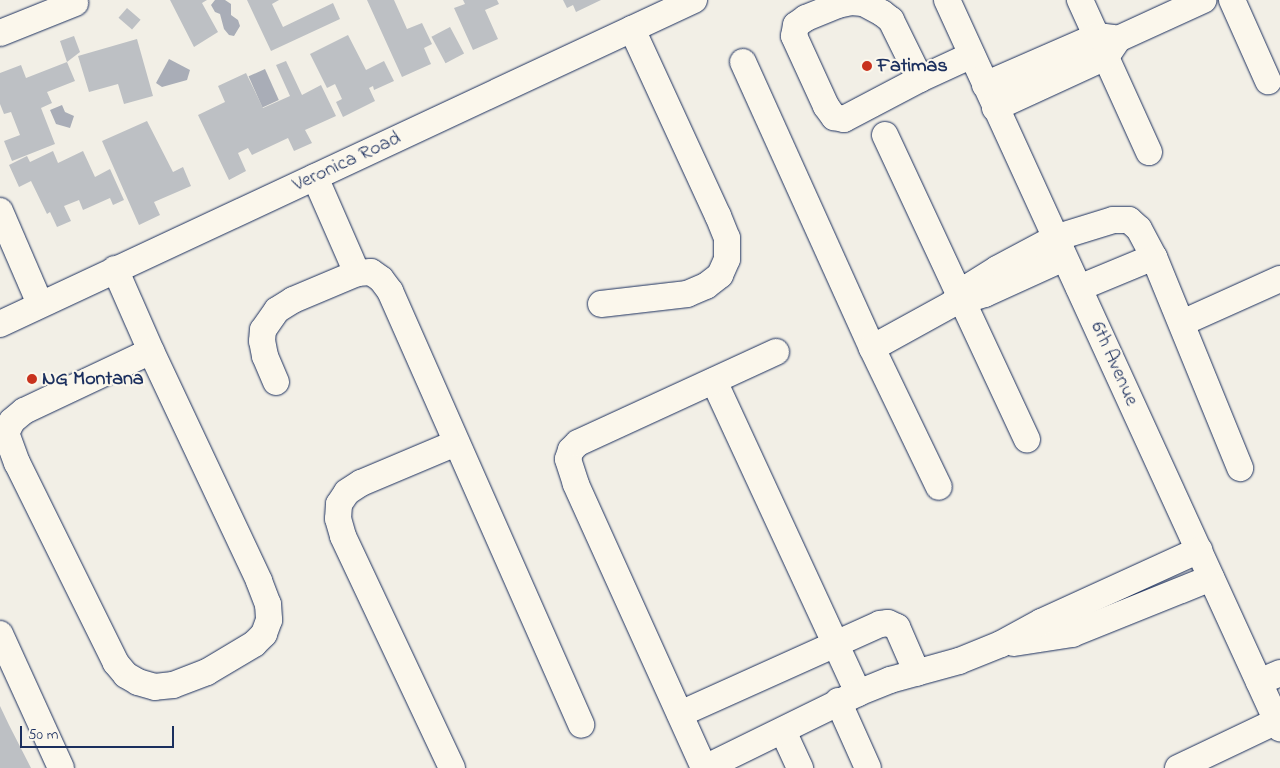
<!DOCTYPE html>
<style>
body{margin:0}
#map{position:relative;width:1280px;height:768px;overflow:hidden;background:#f2efe6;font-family:"Indie Flower",sans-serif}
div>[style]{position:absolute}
.water>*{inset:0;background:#a9adb7;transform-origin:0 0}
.building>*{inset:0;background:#bdc0c4;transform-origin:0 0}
.roads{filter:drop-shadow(0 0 1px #1b2f5e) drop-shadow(0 0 1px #1b2f5e)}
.minor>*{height:26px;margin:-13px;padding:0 13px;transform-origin:13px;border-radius:13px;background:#fbf7ec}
.dots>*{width:14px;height:14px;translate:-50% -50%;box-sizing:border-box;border:2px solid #fbf7ec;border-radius:50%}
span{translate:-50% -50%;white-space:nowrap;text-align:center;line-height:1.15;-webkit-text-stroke:4px #fbf7ec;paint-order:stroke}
.poi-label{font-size:20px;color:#1b2f5e;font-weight:700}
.left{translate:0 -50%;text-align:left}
.street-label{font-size:20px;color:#1b2f5e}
.scale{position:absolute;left:20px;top:726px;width:154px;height:22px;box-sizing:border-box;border:2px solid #1b2f5e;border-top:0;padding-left:6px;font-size:15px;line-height:18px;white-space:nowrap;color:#1b2f5e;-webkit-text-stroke:4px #fbf7ec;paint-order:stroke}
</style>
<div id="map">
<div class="water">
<i style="clip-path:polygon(215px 0,225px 0,231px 4px,231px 15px,238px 20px,240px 26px,234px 36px,229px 35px,224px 29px,220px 14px,215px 12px,211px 5px)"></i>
<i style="clip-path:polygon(169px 59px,190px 70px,187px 80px,162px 87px,156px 83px)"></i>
<i style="left:265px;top:69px;width:34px;height:18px;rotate:66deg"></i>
<i style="clip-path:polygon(62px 105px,65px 112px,74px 116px,70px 128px,56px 124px,50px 110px)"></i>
</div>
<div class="building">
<i style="clip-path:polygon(170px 0,207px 0,202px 3px,218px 32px,194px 47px)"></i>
<i style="clip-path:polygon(247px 0,279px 0,272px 4px,283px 27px,333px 3px,340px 19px,271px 51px)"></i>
<i style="clip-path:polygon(367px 0,394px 0,407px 29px,422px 23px,432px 44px,424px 48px,431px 64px,402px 77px)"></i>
<i style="clip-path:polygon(463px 0,497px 0,499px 4px,485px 10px,498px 39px,473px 50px,454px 8px,465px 4px)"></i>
<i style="clip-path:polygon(563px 0,601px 0,576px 12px,573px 5px,567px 8px)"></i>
<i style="left:127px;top:8px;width:18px;height:13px;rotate:41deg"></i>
<i style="left:450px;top:27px;width:30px;height:21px;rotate:62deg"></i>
<i style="clip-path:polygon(348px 35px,366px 70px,384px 61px,394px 81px,374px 90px,373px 86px,369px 88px,375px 101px,343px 117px,336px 102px,342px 99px,335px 84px,327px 88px,310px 54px)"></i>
<i style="clip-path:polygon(74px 36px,80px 52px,67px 62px,60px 41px)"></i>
<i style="clip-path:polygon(137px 39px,153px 96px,124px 104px,118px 84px,89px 92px,78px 56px)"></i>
<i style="clip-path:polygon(286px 61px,302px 95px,321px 85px,336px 116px,305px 130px,312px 143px,294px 151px,288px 138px,252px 155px,248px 148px,238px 153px,246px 171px,229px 180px,198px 115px,225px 102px,218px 86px,246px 73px,263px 108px,290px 96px,276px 65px)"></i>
<i style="clip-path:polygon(67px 62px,75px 81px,47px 92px,52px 103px,41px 108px,55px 144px,12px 161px,4px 141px,20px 135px,11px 112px,4px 114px,0 104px,0 73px,21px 65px,26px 78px)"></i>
<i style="clip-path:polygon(147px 121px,173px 172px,183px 167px,191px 186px,154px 202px,160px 215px,139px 225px,102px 141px)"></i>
<i style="clip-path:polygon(53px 151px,58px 163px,83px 151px,95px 177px,110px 169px,124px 200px,113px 205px,110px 198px,83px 210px,79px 200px,64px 206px,71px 221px,57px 227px,50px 212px,47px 214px,31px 181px,19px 187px,9px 165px,27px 156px,30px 162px)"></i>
<i style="clip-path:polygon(0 706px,9px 725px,31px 768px,0 768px)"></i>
</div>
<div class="roads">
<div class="minor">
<i style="left:947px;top:0;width:801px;rotate:65.42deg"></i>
<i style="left:1080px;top:0;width:167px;rotate:65.6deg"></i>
<i style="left:1232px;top:0;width:89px;rotate:66deg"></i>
<i style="left:0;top:33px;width:81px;rotate:-21.8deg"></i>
<i style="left:743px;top:62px;width:314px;rotate:65.7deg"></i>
<i style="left:872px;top:348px;width:154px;rotate:64.3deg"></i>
<i style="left:920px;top:79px;width:66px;rotate:-116.2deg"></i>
<i style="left:891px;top:20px;width:11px;rotate:-142deg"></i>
<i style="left:882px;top:13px;width:21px;rotate:-152deg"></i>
<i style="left:863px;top:3px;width:12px;rotate:-175deg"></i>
<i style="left:851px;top:2px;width:13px;rotate:167deg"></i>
<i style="left:838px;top:5px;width:35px;rotate:158deg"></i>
<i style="left:806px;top:18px;width:12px;rotate:145deg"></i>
<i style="left:796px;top:25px;width:11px;rotate:100deg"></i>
<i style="left:794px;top:36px;width:77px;rotate:65.4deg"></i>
<i style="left:826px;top:106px;width:14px;rotate:54deg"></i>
<i style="left:834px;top:117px;width:10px;rotate:11deg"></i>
<i style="left:844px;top:119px;width:86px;rotate:-27.8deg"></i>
<i style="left:920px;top:79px;width:57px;rotate:-24.8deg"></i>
<i style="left:985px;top:85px;width:122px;rotate:-23.6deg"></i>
<i style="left:1097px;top:36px;width:16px;rotate:7deg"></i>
<i style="left:995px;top:108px;width:122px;rotate:-24.7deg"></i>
<i style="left:1106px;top:57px;width:22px;rotate:-56deg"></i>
<i style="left:1118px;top:39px;width:94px;rotate:-24.6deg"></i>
<i style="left:885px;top:135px;width:336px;rotate:65deg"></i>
<i style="left:315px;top:177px;width:105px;rotate:66.4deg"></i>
<i style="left:0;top:211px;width:101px;rotate:66.7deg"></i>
<i style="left:115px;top:269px;width:90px;rotate:66.3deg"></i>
<i style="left:1079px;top:288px;width:81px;rotate:-22.5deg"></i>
<i style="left:601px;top:304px;width:87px;rotate:-6.6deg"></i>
<i style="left:687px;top:294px;width:21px;rotate:-23deg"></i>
<i style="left:706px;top:286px;width:18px;rotate:-38deg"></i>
<i style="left:720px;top:275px;width:17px;rotate:-66deg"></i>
<i style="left:727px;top:259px;width:21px;rotate:-90deg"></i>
<i style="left:727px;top:238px;width:24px;rotate:-112deg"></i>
<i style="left:718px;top:216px;width:206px;rotate:-114.7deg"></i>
<i style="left:952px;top:304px;width:25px;rotate:-45deg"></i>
<i style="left:970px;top:286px;width:32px;rotate:-32deg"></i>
<i style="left:997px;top:269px;width:66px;rotate:-28.1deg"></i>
<i style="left:1055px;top:238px;width:61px;rotate:-17.2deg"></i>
<i style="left:1113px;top:220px;width:16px"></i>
<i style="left:1129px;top:220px;width:13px;rotate:42deg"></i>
<i style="left:1139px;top:229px;width:32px;rotate:62deg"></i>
<i style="left:1154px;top:257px;width:228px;rotate:67.8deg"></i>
<i style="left:1182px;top:323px;width:107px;rotate:-24.2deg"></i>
<i style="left:0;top:324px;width:766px;rotate:-25.03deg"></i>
<i style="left:872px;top:348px;width:91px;rotate:-28.8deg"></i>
<i style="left:952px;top:304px;width:34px;rotate:-17deg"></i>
<i style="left:985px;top:294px;width:87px;rotate:-24.5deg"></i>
<i style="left:151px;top:351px;width:254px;rotate:64.8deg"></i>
<i style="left:259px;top:581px;width:25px;rotate:69deg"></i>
<i style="left:268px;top:604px;width:16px;rotate:86deg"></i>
<i style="left:269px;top:620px;width:15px;rotate:110deg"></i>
<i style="left:264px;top:634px;width:14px;rotate:135deg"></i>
<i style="left:254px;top:644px;width:55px;rotate:149.2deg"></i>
<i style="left:207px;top:672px;width:36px;rotate:159deg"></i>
<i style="left:173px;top:685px;width:18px;rotate:174deg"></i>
<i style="left:155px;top:687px;width:18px;rotate:-164deg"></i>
<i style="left:138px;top:682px;width:14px;rotate:-150deg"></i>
<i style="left:126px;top:675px;width:16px;rotate:-130deg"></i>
<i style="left:116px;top:663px;width:223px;rotate:-116.3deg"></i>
<i style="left:17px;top:463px;width:32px;rotate:-110deg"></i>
<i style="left:6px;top:433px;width:13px;rotate:-63deg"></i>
<i style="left:12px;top:421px;width:16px;rotate:-40deg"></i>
<i style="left:24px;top:411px;width:140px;rotate:-25.3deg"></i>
<i style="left:714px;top:381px;width:344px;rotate:65.2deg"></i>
<i style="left:276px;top:382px;width:28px;rotate:-113deg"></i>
<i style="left:265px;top:356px;width:15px;rotate:-101deg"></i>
<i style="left:262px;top:341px;width:11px;rotate:-85deg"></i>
<i style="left:263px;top:330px;width:24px;rotate:-55deg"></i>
<i style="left:277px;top:310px;width:19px;rotate:-32deg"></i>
<i style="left:293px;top:300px;width:69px;rotate:-22.9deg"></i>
<i style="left:357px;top:273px;width:14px;rotate:-4deg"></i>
<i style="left:371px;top:272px;width:12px;rotate:35deg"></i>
<i style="left:381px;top:279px;width:15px;rotate:53deg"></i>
<i style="left:390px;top:291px;width:474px;rotate:66.2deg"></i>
<i style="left:0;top:634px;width:147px;rotate:65.5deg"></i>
<i style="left:1014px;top:643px;width:59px;rotate:-8.8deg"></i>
<i style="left:1072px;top:634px;width:150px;rotate:-21.9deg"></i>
<i style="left:1259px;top:682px;width:23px;rotate:-23deg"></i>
<i style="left:838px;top:701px;width:73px;rotate:65.9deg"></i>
<i style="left:680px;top:714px;width:219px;rotate:-24.2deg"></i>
<i style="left:880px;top:624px;width:8px;rotate:-7deg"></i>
<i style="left:888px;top:623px;width:10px;rotate:24deg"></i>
<i style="left:897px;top:627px;width:50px;rotate:66.5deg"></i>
<i style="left:783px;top:731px;width:41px;rotate:65.3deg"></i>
<i style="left:452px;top:768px;width:256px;rotate:-115.2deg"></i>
<i style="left:343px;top:536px;width:18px;rotate:-106deg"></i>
<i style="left:338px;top:519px;width:15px;rotate:-86deg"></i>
<i style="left:339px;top:504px;width:14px;rotate:-56deg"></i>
<i style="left:347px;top:492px;width:17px;rotate:-33deg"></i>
<i style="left:361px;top:483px;width:103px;rotate:-22.8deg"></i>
<i style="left:704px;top:768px;width:312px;rotate:-114.3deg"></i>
<i style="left:576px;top:484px;width:26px;rotate:-108deg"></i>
<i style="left:568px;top:459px;width:9px;rotate:-72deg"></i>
<i style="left:571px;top:450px;width:10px;rotate:-45deg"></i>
<i style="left:578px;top:443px;width:218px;rotate:-24.7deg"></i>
<i style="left:705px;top:768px;width:170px;rotate:-26.1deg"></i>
<i style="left:858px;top:693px;width:35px;rotate:-22deg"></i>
<i style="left:890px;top:680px;width:72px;rotate:-15.4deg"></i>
<i style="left:959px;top:661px;width:45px;rotate:-22deg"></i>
<i style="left:1001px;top:644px;width:46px;rotate:-28.8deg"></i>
<i style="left:1041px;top:622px;width:174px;rotate:-24.5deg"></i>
<i style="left:1178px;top:768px;width:110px;rotate:-25.4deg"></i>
</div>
</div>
<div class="dots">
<i style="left:867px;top:66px;background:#c8321e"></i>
<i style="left:32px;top:379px;background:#c8321e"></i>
</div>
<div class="poi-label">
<span class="left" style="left:877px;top:66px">Fatimas</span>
<span class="left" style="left:42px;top:379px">NG Montana</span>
</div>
<div class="street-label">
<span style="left:347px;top:162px;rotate:-25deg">Veronica Road</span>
<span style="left:1114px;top:364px;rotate:66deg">6th Avenue</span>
</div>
<div class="scale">50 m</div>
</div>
